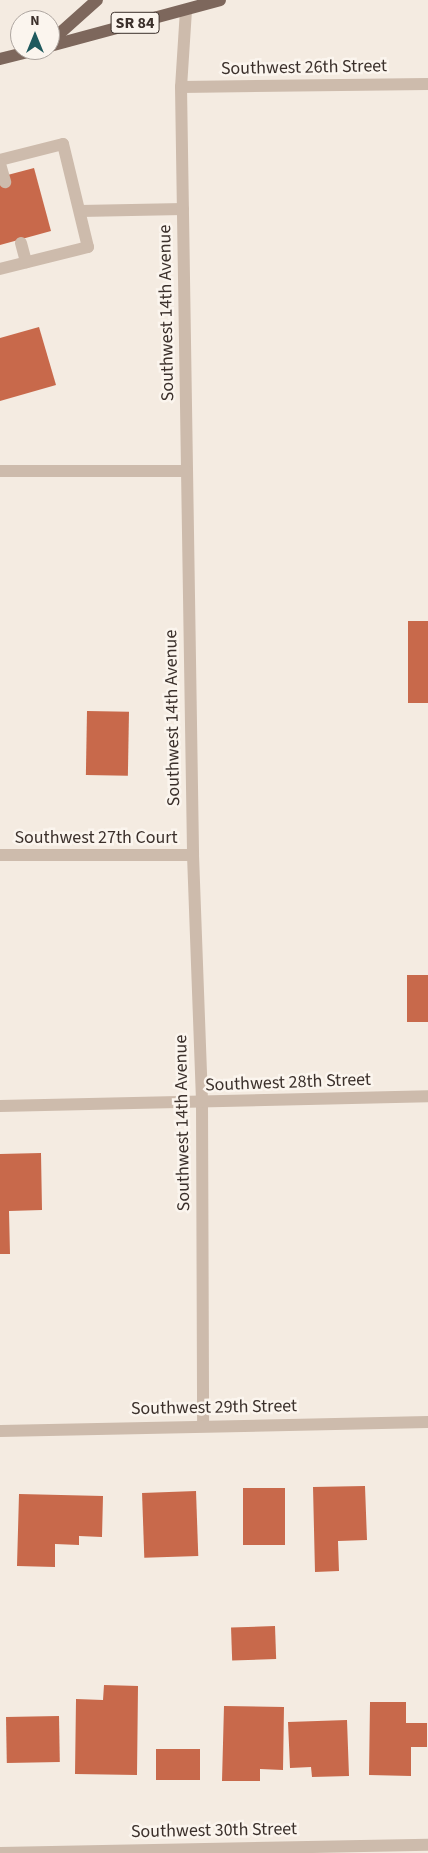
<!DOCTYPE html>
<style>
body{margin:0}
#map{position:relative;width:428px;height:1853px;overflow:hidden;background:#f4ebe1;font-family:"Source Sans 3",sans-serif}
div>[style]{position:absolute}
.building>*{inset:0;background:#c8694b;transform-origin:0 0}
.service>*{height:12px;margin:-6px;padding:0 6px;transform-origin:6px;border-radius:6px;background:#cdbbac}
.minor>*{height:12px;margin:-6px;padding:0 6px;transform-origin:6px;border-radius:6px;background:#cdbbac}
.primary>*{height:12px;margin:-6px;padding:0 6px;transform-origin:6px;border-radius:6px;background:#7d675c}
span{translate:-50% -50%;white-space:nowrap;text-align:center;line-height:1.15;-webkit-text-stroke:5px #fbf5ee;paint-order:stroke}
.shield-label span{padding:1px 4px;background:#fbf5ee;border:1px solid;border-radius:4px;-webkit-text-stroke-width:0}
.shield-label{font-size:16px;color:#3b302b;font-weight:700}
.street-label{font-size:18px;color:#3b302b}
.north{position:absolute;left:10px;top:10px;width:50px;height:50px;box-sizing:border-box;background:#fbf5ee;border:1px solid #aea6a0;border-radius:50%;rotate:0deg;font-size:14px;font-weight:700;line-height:20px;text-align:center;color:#3b302b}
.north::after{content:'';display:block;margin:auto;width:18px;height:22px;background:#1f5a5e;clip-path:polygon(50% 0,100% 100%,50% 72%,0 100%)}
</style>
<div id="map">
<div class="building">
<i style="clip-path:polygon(34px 168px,51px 231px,0 245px,0 177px)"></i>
<i style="clip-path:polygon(39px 327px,56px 385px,0 401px,0 338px)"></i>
<i style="left:428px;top:621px;width:82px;height:20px;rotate:90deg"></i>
<i style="left:87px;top:711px;width:42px;height:64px;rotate:1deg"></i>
<i style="left:428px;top:975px;width:47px;height:21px;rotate:90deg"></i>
<i style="clip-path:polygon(41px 1153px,42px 1210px,9px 1211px,10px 1254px,0 1254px,0 1154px)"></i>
<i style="clip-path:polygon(365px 1486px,367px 1540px,338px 1541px,339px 1571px,315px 1572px,313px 1487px)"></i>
<i style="left:243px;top:1488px;width:42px;height:57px"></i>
<i style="left:196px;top:1491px;width:65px;height:54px;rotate:88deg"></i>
<i style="clip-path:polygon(19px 1494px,103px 1496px,102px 1537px,79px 1536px,79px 1545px,55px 1544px,55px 1567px,17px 1566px)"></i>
<i style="left:275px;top:1626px;width:33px;height:44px;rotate:88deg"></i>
<i style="clip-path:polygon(104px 1685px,138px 1686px,137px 1775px,75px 1774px,76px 1699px,103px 1700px)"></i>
<i style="clip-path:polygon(370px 1702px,406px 1702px,406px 1723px,427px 1723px,427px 1747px,411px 1747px,411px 1776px,369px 1775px)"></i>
<i style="clip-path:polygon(224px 1706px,284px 1707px,283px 1770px,260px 1769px,260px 1781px,222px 1781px)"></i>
<i style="left:59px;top:1716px;width:46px;height:53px;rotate:89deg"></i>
<i style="clip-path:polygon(347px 1720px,349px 1776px,312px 1777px,311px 1767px,290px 1768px,288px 1722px)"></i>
<i style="left:200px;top:1749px;width:31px;height:44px;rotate:90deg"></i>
</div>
<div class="service">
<i style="left:0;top:160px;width:65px;rotate:-14.3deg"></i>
<i style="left:63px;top:144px;width:106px;rotate:76.4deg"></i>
<i style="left:88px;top:247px;width:91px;rotate:166deg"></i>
<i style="left:0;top:164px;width:19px;rotate:74deg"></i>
<i style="left:80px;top:211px;width:103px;rotate:-1.1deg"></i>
<i style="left:21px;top:243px;width:20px;rotate:75deg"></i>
</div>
<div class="minor">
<i style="left:186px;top:10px;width:77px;rotate:93.7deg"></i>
<i style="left:181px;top:87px;width:768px;rotate:89.1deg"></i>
<i style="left:193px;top:855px;width:248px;rotate:87.9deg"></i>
<i style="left:202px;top:1103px;width:323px;rotate:89.8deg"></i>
<i style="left:181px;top:87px;width:247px;rotate:-0.7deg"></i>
<i style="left:0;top:471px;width:186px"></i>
<i style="left:0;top:855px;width:193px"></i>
<i style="left:0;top:1106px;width:428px;rotate:-1.3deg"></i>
<i style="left:0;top:1431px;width:428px;rotate:-1.2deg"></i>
<i style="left:0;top:1853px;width:428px;rotate:-1.1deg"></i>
</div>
<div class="primary">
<i style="left:50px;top:42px;width:63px;rotate:-41.8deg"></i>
<i style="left:50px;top:46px;width:176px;rotate:-15.1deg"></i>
<i style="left:0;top:59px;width:36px;rotate:-14deg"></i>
</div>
<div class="shield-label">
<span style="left:135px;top:23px">SR 84</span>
</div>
<div class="street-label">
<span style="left:304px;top:68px;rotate:-1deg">Southwest 26th Street</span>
<span style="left:167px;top:313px;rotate:-91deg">Southwest 14th Avenue</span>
<span style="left:173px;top:718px;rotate:-91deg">Southwest 14th Avenue</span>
<span style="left:96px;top:838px">Southwest 27th Court</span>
<span style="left:288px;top:1083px;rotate:-2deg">Southwest 28th Street</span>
<span style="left:183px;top:1123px;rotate:-91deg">Southwest 14th Avenue</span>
<span style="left:214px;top:1408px;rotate:-1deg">Southwest 29th Street</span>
<span style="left:214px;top:1831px;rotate:-1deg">Southwest 30th Street</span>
</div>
<div class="north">N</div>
</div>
